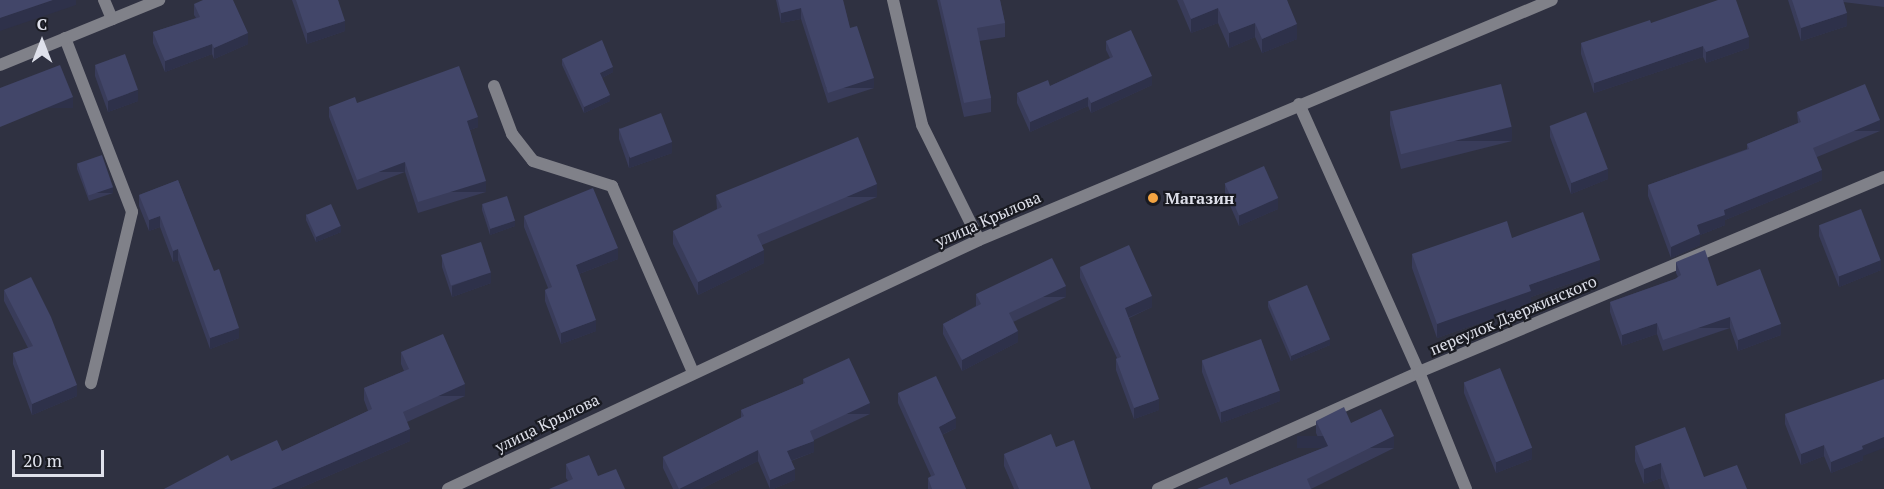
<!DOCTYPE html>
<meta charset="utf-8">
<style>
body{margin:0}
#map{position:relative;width:1884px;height:489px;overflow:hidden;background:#2f3141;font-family:"PT Serif",serif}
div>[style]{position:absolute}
.lane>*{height:12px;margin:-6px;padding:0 6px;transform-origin:6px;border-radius:6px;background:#808189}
.street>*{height:12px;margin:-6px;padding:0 6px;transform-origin:6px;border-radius:6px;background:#808189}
.wall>*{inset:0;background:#393c5a}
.shaded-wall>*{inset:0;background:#2e314a;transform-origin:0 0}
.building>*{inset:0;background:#424669;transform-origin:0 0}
.dots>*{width:16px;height:16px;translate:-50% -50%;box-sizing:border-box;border:3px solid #191a21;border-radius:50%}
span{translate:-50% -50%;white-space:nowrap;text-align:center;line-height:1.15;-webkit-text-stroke:4.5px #191a21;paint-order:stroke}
.poi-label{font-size:16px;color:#dfe1eb;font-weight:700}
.left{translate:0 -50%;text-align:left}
.street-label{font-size:16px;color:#dfe1eb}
.north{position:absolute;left:12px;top:12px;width:60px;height:60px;-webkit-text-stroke:4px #191a21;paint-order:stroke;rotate:0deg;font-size:16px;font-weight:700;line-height:24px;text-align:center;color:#dfe1eb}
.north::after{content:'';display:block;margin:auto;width:21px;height:27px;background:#dfe1eb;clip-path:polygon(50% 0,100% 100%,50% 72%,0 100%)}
.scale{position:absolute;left:12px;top:450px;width:92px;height:27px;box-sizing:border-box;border:3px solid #dfe1eb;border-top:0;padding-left:8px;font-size:18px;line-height:21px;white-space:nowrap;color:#dfe1eb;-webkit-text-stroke:4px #191a21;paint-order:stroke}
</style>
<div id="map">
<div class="lane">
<i style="left:494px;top:86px;width:51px;rotate:69.4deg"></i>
<i style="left:512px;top:134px;width:34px;rotate:52deg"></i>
<i style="left:533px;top:161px;width:83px;rotate:17.6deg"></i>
<i style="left:612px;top:186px;width:203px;rotate:66.5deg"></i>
</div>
<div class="street">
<i style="left:104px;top:0;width:21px;rotate:67deg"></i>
<i style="left:893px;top:0;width:128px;rotate:76.9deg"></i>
<i style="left:922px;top:125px;width:128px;rotate:63.6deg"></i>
<i style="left:65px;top:38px;width:186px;rotate:68.9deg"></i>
<i style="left:132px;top:212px;width:176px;rotate:103.5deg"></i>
<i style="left:0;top:65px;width:172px;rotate:-22.2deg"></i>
<i style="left:1299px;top:104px;width:294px;rotate:65.9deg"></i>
<i style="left:1419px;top:372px;width:126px;rotate:68.1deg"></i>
<i style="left:448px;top:489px;width:586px;rotate:-25.12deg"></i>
<i style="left:979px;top:240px;width:621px;rotate:-22.73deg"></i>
<i style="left:1158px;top:489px;width:286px;rotate:-24.1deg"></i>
<i style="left:1419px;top:372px;width:504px;rotate:-22.75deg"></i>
</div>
<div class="wall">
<i style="clip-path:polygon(292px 0,338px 0,345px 31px,307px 44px)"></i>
<i style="clip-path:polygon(776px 0,843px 0,850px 28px,874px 88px,828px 103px,801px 19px,781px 23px)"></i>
<i style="clip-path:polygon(937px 0,1000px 0,1005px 23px,1005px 37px,979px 41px,991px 98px,991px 112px,964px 117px)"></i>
<i style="clip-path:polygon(1177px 0,1287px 0,1297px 39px,1262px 53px,1255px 37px,1229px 48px,1218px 23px,1191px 33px)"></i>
<i style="clip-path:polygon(1788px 0,1884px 0,1884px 7px,1843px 2px,1847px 26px,1801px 41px)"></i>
<i style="clip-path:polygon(194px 4px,248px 44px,214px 59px,212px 54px,165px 72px,153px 43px,153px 32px,196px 18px,194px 15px)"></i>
<i style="clip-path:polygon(1651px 23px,1749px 48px,1706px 63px,1703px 57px,1594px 93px,1581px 54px,1581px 43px)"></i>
<i style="clip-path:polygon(1106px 41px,1152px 85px,1091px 113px,1088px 106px,1030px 132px,1017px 103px,1017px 93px,1050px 86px,1110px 58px,1106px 50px)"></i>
<i style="clip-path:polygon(562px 59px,613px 72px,602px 78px,610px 101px,584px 113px,562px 65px)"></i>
<i style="clip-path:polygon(95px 66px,138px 101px,108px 112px,95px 76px)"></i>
<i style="clip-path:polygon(357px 103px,478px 127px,470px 130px,486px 192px,418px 213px,405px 172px,357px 190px,329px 117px,329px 107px)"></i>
<i style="clip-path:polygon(1390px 111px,1512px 141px,1401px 169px,1390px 125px)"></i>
<i style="clip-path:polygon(1797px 112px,1880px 131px,1817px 157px,1822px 180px,1725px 220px,1725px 225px,1700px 235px,1700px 245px,1671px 258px,1648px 196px,1648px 185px,1747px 149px,1747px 144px,1798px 123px)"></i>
<i style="clip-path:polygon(1550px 126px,1608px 179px,1571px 194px,1550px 137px)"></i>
<i style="clip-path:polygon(619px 128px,672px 153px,629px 168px,619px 139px)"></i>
<i style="clip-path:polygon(77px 163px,113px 193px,89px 201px,77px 169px)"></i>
<i style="clip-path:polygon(178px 180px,239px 338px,210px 349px,178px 260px,173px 262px,160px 227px,149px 231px,139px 206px,139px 195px)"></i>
<i style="clip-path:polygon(1225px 183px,1278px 209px,1239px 226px,1225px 194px)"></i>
<i style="clip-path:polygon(716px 195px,877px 197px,762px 245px,764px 263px,698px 295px,673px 244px,673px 231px,717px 209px)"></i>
<i style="clip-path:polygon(482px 204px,515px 226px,490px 235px,482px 210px)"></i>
<i style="clip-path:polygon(306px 214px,341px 232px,316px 242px,306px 220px)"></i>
<i style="clip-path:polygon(524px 216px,618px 259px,579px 274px,596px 331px,561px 344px,545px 301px,545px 290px,548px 288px,524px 227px)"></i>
<i style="clip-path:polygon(1819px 225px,1881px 270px,1839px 287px,1819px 236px)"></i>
<i style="clip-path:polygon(1512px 238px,1600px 273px,1531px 297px,1531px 305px,1437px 338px,1412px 268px,1412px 254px)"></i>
<i style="clip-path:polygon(442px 257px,491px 283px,452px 297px,442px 267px)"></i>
<i style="clip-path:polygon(1676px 262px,1717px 286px,1781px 335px,1738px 351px,1730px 328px,1663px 351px,1657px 334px,1622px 346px,1610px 312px,1610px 302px,1675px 279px,1678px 277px,1676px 273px)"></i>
<i style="clip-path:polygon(1080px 267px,1152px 307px,1129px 318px,1159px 410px,1134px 419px,1116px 370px,1116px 359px,1117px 358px,1080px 278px)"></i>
<i style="clip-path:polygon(4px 290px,77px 396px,32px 415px,13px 364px,13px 353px,28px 348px,4px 301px)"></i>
<i style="clip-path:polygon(976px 294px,1066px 297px,1013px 322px,1018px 342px,962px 371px,943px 334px,943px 324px,976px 306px)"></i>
<i style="clip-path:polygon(1268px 301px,1330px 345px,1291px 361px,1268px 307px)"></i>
<i style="clip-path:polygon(401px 352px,465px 396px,407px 422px,410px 441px,298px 489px,164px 489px,231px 461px,282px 451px,368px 411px,364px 400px,364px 388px,404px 371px,401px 364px)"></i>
<i style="clip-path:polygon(1202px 361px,1280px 401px,1221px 423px,1202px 372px)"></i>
<i style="clip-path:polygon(803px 379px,870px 414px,814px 440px,814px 452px,791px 461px,795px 480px,773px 489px,770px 489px,758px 461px,701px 489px,673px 489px,663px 468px,663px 457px,741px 418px,741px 410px,803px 384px)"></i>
<i style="clip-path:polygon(1464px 382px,1532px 459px,1496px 473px,1464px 393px)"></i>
<i style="clip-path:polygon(898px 393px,956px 428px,942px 435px,966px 489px,928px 489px,928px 478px,931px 476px,898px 403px)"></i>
<i style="clip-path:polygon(1785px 414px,1863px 456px,1863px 460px,1831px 473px,1824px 456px,1801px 465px,1785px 424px)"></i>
<i style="clip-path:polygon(1316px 421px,1394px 448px,1311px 489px,1230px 485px,1323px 448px,1316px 433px)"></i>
<i style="clip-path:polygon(1635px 446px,1704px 477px,1747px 489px,1665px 489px,1661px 478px,1644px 484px,1635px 461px)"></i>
<i style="clip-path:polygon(1056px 447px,1091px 489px,1014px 489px,1004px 466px,1004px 454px)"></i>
<i style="clip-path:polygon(566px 464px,598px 476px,568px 481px,566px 478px)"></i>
</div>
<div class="shaded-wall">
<i style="clip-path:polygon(53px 0,76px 0,76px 5px,0 31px,0 18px)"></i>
<i style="clip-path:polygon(801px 8px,801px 19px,781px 23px,781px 13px)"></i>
<i style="clip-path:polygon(1218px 8px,1218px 23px,1191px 33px,1191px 19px)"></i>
<i style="clip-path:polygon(1847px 13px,1847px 26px,1801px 41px,1801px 28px)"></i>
<i style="clip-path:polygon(345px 21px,345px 31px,307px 44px,307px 33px)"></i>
<i style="clip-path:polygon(1255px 23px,1255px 37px,1229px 48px,1229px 33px)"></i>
<i style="clip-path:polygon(1297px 24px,1297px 39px,1262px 53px,1262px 39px)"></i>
<i style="clip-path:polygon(248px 33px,248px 44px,214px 59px,214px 48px)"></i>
<i style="clip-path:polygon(1749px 37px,1749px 48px,1706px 63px,1706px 52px)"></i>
<i style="clip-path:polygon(212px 44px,212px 54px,165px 72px,165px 61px)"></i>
<i style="clip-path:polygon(1703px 46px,1703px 57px,1594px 93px,1594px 83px)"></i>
<i style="clip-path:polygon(613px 67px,613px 72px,600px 79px,600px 73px)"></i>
<i style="clip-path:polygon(1152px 76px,1152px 85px,1091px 113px,1091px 103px)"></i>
<i style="left:874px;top:78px;width:10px;height:48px;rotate:90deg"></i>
<i style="clip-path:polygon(138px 90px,138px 101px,108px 112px,108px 101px)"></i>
<i style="clip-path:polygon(610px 95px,610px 101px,584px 113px,584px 107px)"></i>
<i style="left:73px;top:97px;width:11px;height:79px;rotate:90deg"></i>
<i style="clip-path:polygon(1088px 97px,1088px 106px,1030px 132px,1030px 122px)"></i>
<i style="clip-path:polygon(478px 117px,478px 127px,467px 131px,467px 121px)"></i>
<i style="left:1880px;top:120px;width:11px;height:73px;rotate:90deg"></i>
<i style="left:1512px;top:127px;width:14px;height:114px;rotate:90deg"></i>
<i style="clip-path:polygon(672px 142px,672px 153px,629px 168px,629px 157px)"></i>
<i style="left:405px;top:162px;width:10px;height:51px;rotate:90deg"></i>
<i style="clip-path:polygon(1608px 169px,1608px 179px,1571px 194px,1571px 183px)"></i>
<i style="clip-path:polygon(1822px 170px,1822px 180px,1725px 220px,1725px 225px,1700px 235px,1700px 245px,1671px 258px,1671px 247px,1697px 225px,1724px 210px)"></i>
<i style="left:486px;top:181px;width:11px;height:71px;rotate:90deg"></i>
<i style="left:877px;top:184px;width:13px;height:130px;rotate:90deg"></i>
<i style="left:113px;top:187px;width:6px;height:25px;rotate:90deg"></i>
<i style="clip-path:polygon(1278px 198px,1278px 209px,1239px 226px,1239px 215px)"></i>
<i style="clip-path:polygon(160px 216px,160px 227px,149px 231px,149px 220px)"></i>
<i style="clip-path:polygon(515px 221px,515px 226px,490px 235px,490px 229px)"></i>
<i style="clip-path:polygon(341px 226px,341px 232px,316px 242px,316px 236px)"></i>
<i style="clip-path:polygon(618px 248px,618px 259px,576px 275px,576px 265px)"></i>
<i style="clip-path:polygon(178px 249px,178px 260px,173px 262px,173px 251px)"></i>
<i style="clip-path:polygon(764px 250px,764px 263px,698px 295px,698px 282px)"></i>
<i style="clip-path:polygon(1600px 260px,1600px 273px,1531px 297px,1531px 305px,1437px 338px,1437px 324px,1529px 285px)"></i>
<i style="clip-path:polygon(1881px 260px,1881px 270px,1839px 287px,1839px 276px)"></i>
<i style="clip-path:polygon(491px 272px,491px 283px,452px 297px,452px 286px)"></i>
<i style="left:1066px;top:286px;width:11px;height:63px;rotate:90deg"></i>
<i style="clip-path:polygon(1152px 296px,1152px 307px,1125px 319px,1125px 308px)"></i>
<i style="left:1730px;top:317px;width:11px;height:71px;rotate:90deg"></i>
<i style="clip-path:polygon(596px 320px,596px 331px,561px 344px,561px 333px)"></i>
<i style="clip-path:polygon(1657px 323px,1657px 334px,1622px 346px,1622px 335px)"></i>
<i style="clip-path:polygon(1781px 324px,1781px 335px,1738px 351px,1738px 340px)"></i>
<i style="clip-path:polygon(239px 328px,239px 338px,210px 349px,210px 338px)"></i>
<i style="clip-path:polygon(1018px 331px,1018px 342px,962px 371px,962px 360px)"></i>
<i style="clip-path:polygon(1330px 339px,1330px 345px,1291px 361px,1291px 356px)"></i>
<i style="left:465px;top:384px;width:12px;height:68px;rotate:90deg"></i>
<i style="clip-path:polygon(77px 385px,77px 396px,32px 415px,32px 404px)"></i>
<i style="clip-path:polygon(1280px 391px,1280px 401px,1221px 423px,1221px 412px)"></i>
<i style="clip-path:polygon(1159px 399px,1159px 410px,1134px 419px,1134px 408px)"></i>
<i style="left:870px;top:403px;width:11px;height:66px;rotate:90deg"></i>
<i style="clip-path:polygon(956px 418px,956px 428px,939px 436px,939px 427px)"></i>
<i style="clip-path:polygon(410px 429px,410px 441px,298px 489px,271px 489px)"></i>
<i style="left:1394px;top:436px;width:12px;height:97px;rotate:90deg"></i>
<i style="clip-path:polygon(1884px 437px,1884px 448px,1863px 456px,1863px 460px,1831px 473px,1831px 462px,1862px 446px)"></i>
<i style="clip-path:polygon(814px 441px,814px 452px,787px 462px,787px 451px)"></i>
<i style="clip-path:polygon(1824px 445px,1824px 456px,1801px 465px,1801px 454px)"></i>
<i style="clip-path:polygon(1532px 448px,1532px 459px,1496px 473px,1496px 462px)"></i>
<i style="clip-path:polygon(758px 450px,758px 461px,701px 489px,679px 489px)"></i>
<i style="clip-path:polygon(1661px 463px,1661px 478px,1644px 484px,1644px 469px)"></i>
<i style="clip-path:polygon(795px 469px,795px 480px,773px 489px,770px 489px,770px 480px)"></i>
</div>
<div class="building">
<i style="clip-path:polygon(0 0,53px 0,0 18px)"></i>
<i style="clip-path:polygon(203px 0,233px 0,248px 33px,214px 48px,212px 44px,165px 61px,153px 32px,200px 17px,194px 4px)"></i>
<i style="clip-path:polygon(296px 0,338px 0,345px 21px,307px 33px)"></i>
<i style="clip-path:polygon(778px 0,843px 0,850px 28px,857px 26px,874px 78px,828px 93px,801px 8px,781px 13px)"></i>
<i style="clip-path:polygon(940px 0,1000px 0,1005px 23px,977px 28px,991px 98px,964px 103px)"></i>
<i style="clip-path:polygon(1183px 0,1287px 0,1297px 24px,1262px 39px,1255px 23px,1229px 33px,1218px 8px,1191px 19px)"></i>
<i style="clip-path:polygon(1718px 0,1736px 0,1749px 37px,1706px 52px,1703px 46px,1594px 83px,1581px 43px,1650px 20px,1651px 23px)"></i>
<i style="clip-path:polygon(1792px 0,1843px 0,1847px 13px,1801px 28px)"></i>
<i style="clip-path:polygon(1131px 30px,1152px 76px,1091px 103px,1088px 97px,1030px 122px,1017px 93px,1048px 80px,1050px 86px,1113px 57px,1106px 41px)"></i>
<i style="clip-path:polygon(602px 40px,613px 67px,600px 73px,610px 95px,584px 107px,562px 59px)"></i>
<i style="left:125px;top:54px;width:38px;height:32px;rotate:70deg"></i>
<i style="clip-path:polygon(60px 65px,73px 97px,0 127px,0 88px)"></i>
<i style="clip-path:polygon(459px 66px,478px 117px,467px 121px,486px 181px,418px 202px,405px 162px,357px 180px,329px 107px,355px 97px,357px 103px)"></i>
<i style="left:1501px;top:84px;width:44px;height:114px;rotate:76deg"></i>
<i style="clip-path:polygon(1865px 84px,1880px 120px,1813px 148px,1822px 170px,1724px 210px,1725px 215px,1697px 225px,1700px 234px,1671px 247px,1648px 185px,1749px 149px,1747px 144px,1801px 122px,1797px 112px)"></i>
<i style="left:1586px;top:112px;width:61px;height:39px;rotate:69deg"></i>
<i style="left:661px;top:113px;width:31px;height:45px;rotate:69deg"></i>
<i style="clip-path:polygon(858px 137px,877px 184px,757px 235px,764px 250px,698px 282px,673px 231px,722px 207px,716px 195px)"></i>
<i style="left:102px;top:155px;width:34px;height:26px;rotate:71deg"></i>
<i style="left:1264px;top:166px;width:35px;height:43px;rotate:66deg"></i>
<i style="clip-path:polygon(178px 180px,214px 271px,219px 269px,239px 328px,210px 338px,178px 249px,173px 251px,160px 216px,149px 220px,139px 195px)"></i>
<i style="clip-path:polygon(593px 188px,618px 248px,576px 265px,596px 320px,561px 333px,545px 290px,552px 287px,524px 216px)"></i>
<i style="left:507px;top:196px;width:26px;height:26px;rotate:72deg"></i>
<i style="left:331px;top:204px;width:24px;height:27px;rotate:66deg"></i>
<i style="left:1861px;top:209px;width:55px;height:45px;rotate:69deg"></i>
<i style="clip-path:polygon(1583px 212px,1600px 260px,1529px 285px,1531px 291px,1437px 324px,1412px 254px,1507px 221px,1512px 238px)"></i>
<i style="left:481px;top:242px;width:32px;height:42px;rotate:72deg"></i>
<i style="clip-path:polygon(1129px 245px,1152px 296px,1125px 308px,1159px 399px,1134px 408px,1116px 359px,1121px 357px,1080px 267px)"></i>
<i style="clip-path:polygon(1705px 250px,1717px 286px,1760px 269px,1781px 324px,1738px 340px,1730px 317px,1663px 340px,1657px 323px,1622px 335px,1610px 302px,1675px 279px,1681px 275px,1676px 262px)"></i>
<i style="clip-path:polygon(1052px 258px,1066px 286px,1009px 313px,1018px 331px,962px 360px,943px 324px,981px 304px,976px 294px)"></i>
<i style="clip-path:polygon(31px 277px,51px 317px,77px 385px,32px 404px,13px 353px,33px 346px,4px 290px)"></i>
<i style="left:1307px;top:285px;width:59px;height:42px;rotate:67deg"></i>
<i style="clip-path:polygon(443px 334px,465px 384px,403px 412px,410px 429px,271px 489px,164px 489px,228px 455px,231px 461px,277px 440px,282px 451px,372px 409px,364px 388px,409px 369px,401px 352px)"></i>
<i style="left:1261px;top:339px;width:55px;height:63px;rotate:70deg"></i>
<i style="clip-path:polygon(849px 358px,870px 403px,810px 431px,814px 441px,787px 451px,795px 469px,770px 480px,758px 450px,679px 489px,663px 457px,744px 416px,741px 410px,805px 383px,803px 379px)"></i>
<i style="left:1500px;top:368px;width:86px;height:39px;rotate:68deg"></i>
<i style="clip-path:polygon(936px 376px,956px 418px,939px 427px,966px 489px,932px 489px,928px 478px,935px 475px,898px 393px)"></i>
<i style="clip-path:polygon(1884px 379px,1884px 437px,1862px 446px,1863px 449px,1831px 462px,1824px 445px,1801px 454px,1785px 414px)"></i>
<i style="clip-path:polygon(1344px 407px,1351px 423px,1381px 409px,1394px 436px,1307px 479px,1311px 489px,1197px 489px,1227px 477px,1230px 485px,1328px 446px,1316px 421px)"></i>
<i style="clip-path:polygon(1685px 427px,1704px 477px,1737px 465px,1747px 489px,1670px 489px,1661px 463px,1644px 469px,1635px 446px)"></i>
<i style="clip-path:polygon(1051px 434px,1056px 447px,1074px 440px,1091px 489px,1019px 489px,1004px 454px)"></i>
<i style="clip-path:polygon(589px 455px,598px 476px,616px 469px,625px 489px,549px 489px,573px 479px,566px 464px)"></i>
</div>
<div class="dots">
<i style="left:1153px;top:198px;background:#f3a442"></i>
</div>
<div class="poi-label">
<span class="left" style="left:1165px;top:198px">Магазин</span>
</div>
<div class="street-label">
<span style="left:988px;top:219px;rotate:-24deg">улица Крылова</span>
<span style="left:1513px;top:315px;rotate:-23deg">переулок Дзержинского</span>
<span style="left:547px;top:423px;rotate:-26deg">улица Крылова</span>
</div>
<div class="north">С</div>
<div class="scale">20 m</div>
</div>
